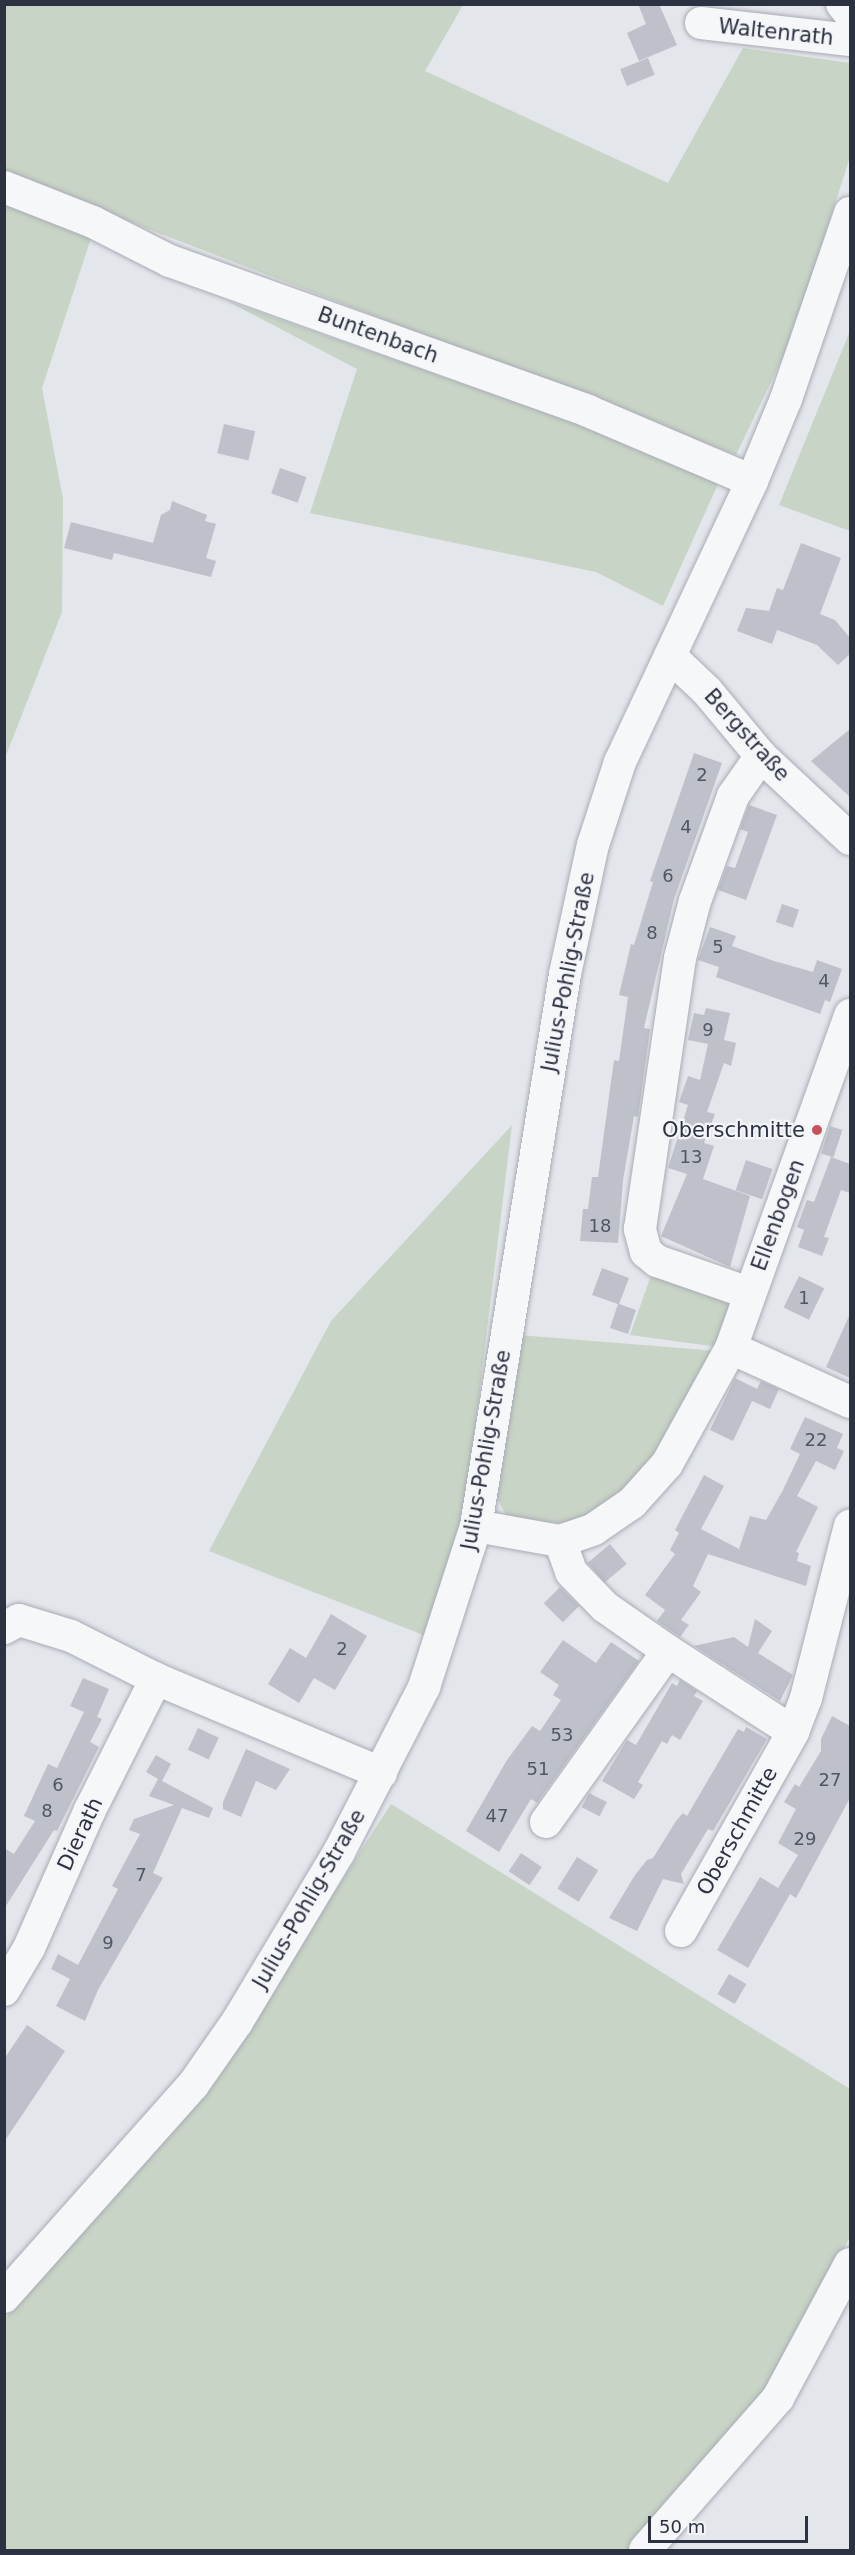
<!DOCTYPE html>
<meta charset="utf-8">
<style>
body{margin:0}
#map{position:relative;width:855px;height:2555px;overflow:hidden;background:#e3e6eb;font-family:"DejaVu Sans",sans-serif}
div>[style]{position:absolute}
.green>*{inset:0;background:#c8d4c5}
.building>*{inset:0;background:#bec1ca;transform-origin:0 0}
.roads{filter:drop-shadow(0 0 2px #a8acb5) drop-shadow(0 0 2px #a8acb5)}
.minor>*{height:32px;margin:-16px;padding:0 16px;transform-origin:16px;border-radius:16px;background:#f6f7f9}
.dots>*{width:16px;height:16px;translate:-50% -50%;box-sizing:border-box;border:3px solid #f3f5f8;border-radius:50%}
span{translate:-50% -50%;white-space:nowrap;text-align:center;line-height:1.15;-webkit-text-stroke:4.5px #f3f5f8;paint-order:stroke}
.number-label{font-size:18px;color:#505664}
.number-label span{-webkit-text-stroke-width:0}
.street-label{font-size:21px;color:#2c3242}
.poi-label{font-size:21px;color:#2c3242}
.right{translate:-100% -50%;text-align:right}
.frame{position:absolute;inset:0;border:6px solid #2c3242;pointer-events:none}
.scale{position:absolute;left:648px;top:2516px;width:160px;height:27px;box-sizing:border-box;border:3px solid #2c3242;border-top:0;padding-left:8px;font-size:18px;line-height:21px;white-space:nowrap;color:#2c3242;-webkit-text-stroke:4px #f3f5f8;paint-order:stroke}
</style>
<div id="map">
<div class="green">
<i style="clip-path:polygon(5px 5px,463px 5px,425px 71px,668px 183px,743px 48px,850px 63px,850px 157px,791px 340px,736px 455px,104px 212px,5px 178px)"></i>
<i style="clip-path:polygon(5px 196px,93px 232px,42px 388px,63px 499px,62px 612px,5px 758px)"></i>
<i style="clip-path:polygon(227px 301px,655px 451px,718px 484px,663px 606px,596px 572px,310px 513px,357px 369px)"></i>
<i style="clip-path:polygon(850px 331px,850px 531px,779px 505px)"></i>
<i style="clip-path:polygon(512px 1125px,464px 1519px,426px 1636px,209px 1551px,331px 1321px)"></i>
<i style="clip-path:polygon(654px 1267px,725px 1295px,731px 1311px,718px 1347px,630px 1335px)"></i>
<i style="clip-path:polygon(518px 1335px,717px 1351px,653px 1463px,626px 1493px,583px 1525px,508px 1519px,496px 1496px)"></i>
<i style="clip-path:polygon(391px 1804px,850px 2089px,850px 2237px,769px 2386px,627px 2550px,5px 2550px,5px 2318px,201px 2099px)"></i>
</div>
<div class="building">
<i style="clip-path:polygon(638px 4px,659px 4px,677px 45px,639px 61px,627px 33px,646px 24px)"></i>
<i style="left:648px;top:58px;width:18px;height:30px;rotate:68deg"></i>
<i style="left:224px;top:424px;width:32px;height:30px;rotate:13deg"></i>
<i style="left:280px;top:468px;width:28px;height:27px;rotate:19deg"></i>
<i style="clip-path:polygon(172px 501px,207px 515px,205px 521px,216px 524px,206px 558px,216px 561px,211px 577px,114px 553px,112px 560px,64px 548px,71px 522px,153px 543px,161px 515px,170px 510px)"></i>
<i style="clip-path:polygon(801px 543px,841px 558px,820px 614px,835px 620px,850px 638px,850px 654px,838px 665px,817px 645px,777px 630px,772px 644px,737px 631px,746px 608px,769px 611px,777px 588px,783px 590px)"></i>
<i style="clip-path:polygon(850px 729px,850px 797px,811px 761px)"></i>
<i style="clip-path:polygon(694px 753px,722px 763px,674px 899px,644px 1028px,650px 1029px,638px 1117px,634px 1116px,623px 1181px,618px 1243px,580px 1241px,583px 1209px,588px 1209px,592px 1177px,598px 1177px,614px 1060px,619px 1061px,628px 997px,619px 995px,631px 944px,634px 945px,653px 882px,650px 881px)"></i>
<i style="clip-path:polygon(749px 805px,777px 815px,746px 900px,718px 890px,727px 866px,735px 868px,748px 832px,740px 829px)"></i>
<i style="left:782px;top:904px;width:18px;height:19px;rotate:19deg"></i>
<i style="clip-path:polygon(710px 927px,736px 936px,732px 946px,774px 961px,813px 972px,817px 960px,842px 969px,830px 1002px,825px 1000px,820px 1014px,716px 977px,719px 967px,698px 960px)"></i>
<i style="clip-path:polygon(706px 1008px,730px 1013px,724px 1040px,736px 1043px,731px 1066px,724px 1063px,707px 1112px,715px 1114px,704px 1143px,714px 1146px,703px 1179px,750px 1196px,730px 1267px,661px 1236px,687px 1174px,668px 1168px,688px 1105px,679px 1102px,688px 1076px,700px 1080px,708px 1044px,688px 1040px,694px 1013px,704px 1015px)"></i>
<i style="left:830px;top:1126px;width:13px;height:29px;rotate:18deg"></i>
<i style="clip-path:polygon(831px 1157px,850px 1164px,850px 1193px,841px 1190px,824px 1237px,829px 1238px,822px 1256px,798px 1247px,804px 1230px,797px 1227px,807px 1200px,814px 1202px)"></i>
<i style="left:746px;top:1160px;width:28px;height:32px;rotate:19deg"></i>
<i style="clip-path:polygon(602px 1268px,629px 1278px,619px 1304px,636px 1310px,628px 1334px,610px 1328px,618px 1304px,592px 1295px)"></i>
<i style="left:799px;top:1276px;width:28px;height:35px;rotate:26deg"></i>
<i style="clip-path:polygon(850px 1314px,850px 1378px,826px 1367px)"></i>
<i style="clip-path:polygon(735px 1378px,757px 1389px,761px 1381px,779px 1389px,770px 1409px,752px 1401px,733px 1441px,710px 1430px)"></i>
<i style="clip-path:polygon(805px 1417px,843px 1434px,837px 1448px,844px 1451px,835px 1470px,816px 1461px,797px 1496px,818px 1507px,796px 1552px,799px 1553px,797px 1561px,811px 1566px,806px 1586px,708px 1554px,693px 1586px,701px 1592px,681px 1620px,689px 1625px,680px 1637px,657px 1621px,665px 1610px,645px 1595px,675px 1554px,670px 1550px,679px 1533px,675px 1530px,704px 1475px,724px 1486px,701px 1529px,739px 1549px,750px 1516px,766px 1520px,783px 1490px,800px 1454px,790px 1449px)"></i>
<i style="left:610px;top:1544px;width:26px;height:29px;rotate:50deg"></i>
<i style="left:560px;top:1587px;width:27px;height:23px;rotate:45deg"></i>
<i style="clip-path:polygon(331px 1614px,367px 1636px,335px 1690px,314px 1678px,299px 1703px,268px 1684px,290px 1648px,306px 1658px)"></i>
<i style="clip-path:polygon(755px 1619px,772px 1631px,758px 1653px,793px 1675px,780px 1701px,694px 1646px,734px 1637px,748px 1647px)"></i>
<i style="clip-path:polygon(563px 1640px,596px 1663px,611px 1642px,639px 1661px,537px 1803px,531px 1799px,499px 1852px,466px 1831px,507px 1760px,532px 1726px,540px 1731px,561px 1700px,553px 1695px,559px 1685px,540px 1672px)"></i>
<i style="clip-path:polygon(83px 1678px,109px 1689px,97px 1717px,102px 1719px,90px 1742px,99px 1747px,57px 1831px,54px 1830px,4px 1909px,4px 1848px,14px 1854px,35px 1821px,24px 1816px,48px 1764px,57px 1768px,84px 1712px,70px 1706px)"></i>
<i style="clip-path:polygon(680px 1680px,697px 1691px,694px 1696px,703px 1701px,680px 1740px,672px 1735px,667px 1744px,662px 1741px,638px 1782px,643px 1785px,634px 1799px,602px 1781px,627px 1740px,636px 1745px,672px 1683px,677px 1686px)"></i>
<i style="clip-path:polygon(832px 1716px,850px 1726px,850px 1798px,796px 1898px,790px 1894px,748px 1968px,717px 1950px,760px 1877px,778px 1888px,798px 1855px,778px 1843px,796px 1809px,784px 1802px,795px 1784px,799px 1787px,821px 1751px,821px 1739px)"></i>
<i style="clip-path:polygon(746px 1727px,767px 1739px,713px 1831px,708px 1829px,681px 1874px,684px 1884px,663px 1879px,637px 1931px,609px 1918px,635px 1875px,647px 1860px,653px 1858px,676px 1821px,683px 1813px,687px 1816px,738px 1729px,744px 1732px)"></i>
<i style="left:198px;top:1728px;width:23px;height:24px;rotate:25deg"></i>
<i style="clip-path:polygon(246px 1749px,290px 1769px,276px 1790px,256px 1781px,241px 1817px,223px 1809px,223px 1802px)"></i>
<i style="clip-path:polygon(156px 1755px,171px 1764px,162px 1781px,213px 1808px,209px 1818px,182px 1808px,153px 1873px,163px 1878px,98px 1990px,85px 2021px,56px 2006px,70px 1979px,51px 1969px,58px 1954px,78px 1965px,118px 1889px,112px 1886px,140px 1834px,129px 1830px,134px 1819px,174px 1805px,149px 1796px,158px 1779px,146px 1772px)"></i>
<i style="left:589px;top:1793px;width:20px;height:16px;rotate:27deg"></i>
<i style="left:521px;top:1853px;width:25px;height:22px;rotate:34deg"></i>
<i style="left:577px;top:1857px;width:25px;height:37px;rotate:32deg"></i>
<i style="left:729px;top:1974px;width:20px;height:23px;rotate:30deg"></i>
<i style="clip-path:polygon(27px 2025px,65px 2051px,4px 2142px,4px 2059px)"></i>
</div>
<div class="roads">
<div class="minor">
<i style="left:842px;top:4px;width:13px;rotate:51deg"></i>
<i style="left:701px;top:23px;width:150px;rotate:6.5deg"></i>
<i style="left:4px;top:187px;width:96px;rotate:21.5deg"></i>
<i style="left:93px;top:222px;width:86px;rotate:26.9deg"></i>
<i style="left:170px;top:261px;width:444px;rotate:19.7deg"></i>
<i style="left:588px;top:411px;width:178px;rotate:23.1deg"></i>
<i style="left:670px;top:656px;width:51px;rotate:43.4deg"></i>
<i style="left:707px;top:691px;width:85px;rotate:50.3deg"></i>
<i style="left:761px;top:756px;width:122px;rotate:43deg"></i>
<i style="left:749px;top:1293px;width:97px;rotate:-160.8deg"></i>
<i style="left:657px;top:1261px;width:14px;rotate:-141deg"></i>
<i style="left:646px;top:1252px;width:24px;rotate:-105deg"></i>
<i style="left:640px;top:1229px;width:274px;rotate:-81.6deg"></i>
<i style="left:680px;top:958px;width:59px;rotate:-75.3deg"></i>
<i style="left:695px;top:901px;width:112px;rotate:-70.1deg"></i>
<i style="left:733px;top:796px;width:49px;rotate:-55deg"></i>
<i style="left:731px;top:1348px;width:131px;rotate:24.4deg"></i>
<i style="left:476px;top:1526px;width:85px;rotate:10.1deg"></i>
<i style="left:560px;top:1541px;width:36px;rotate:-19deg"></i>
<i style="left:594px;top:1529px;width:46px;rotate:-34.4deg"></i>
<i style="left:632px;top:1503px;width:52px;rotate:-48.1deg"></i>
<i style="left:667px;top:1464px;width:132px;rotate:-61.1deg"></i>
<i style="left:731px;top:1348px;width:354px;rotate:-70.3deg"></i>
<i style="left:560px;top:1541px;width:33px;rotate:70deg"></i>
<i style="left:571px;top:1572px;width:49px;rotate:45.8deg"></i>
<i style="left:605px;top:1607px;width:77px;rotate:34.9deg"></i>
<i style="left:4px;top:1628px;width:17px;rotate:-28deg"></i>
<i style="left:19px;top:1620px;width:54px;rotate:17.1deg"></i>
<i style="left:71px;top:1636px;width:95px;rotate:26.8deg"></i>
<i style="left:156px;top:1679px;width:244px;rotate:22.7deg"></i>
<i style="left:546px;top:1822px;width:210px;rotate:-54.5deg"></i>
<i style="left:668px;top:1651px;width:149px;rotate:32.9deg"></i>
<i style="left:681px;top:1931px;width:228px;rotate:-60.6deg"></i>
<i style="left:793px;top:1732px;width:36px;rotate:-69deg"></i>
<i style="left:806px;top:1698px;width:178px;rotate:-75.7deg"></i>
<i style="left:4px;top:1990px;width:49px;rotate:-59.2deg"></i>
<i style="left:29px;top:1948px;width:151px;rotate:-66.2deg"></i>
<i style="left:90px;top:1810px;width:147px;rotate:-63.3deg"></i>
<i style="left:4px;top:2297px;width:284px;rotate:-48.3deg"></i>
<i style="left:193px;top:2085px;width:77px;rotate:-55.1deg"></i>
<i style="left:237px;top:2022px;width:198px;rotate:-59deg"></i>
<i style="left:339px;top:1852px;width:186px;rotate:-62.7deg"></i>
<i style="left:424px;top:1687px;width:169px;rotate:-72.1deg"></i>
<i style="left:476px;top:1526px;width:559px;rotate:-80.84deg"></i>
<i style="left:565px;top:974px;width:132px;rotate:-77.8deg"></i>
<i style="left:593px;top:845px;width:87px;rotate:-72deg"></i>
<i style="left:620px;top:762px;width:310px;rotate:-64.8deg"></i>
<i style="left:752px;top:481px;width:89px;rotate:-67.5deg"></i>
<i style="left:786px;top:399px;width:197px;rotate:-71deg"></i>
<i style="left:645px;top:2550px;width:202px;rotate:-48.8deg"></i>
<i style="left:778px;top:2398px;width:152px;rotate:-61.8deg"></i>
</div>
</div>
<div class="dots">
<i style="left:817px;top:1130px;background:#c6525a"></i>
</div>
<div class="number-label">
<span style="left:702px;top:775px">2</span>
<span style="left:686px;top:827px">4</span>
<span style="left:668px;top:876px">6</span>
<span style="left:652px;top:933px">8</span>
<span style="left:718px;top:947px">5</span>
<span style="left:824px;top:981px">4</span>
<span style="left:708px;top:1030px">9</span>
<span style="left:691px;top:1157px">13</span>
<span style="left:600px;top:1226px">18</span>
<span style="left:804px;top:1298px">1</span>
<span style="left:816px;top:1440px">22</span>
<span style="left:342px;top:1649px">2</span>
<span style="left:562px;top:1735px">53</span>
<span style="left:538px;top:1769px">51</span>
<span style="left:830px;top:1780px">27</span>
<span style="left:58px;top:1785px">6</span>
<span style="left:47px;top:1811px">8</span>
<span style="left:497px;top:1816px">47</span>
<span style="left:805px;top:1839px">29</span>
<span style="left:141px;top:1875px">7</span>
<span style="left:108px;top:1943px">9</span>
</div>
<div class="street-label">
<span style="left:776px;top:32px;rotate:6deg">Waltenrath</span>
<span style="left:378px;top:335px;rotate:20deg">Buntenbach</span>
<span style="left:747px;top:735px;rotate:48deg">Bergstraße</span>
<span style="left:568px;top:972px;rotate:-79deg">Julius-Pohlig-Straße</span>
<span style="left:778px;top:1215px;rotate:-70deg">Ellenbogen</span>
<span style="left:486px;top:1450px;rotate:-80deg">Julius-Pohlig-Straße</span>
<span style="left:737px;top:1831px;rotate:-61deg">Oberschmitte</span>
<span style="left:80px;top:1834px;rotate:-65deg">Dierath</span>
<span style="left:309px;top:1899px;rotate:-60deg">Julius-Pohlig-Straße</span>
</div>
<div class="poi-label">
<span class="right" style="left:805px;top:1130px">Oberschmitte</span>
</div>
<div class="frame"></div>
<div class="scale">50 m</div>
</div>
